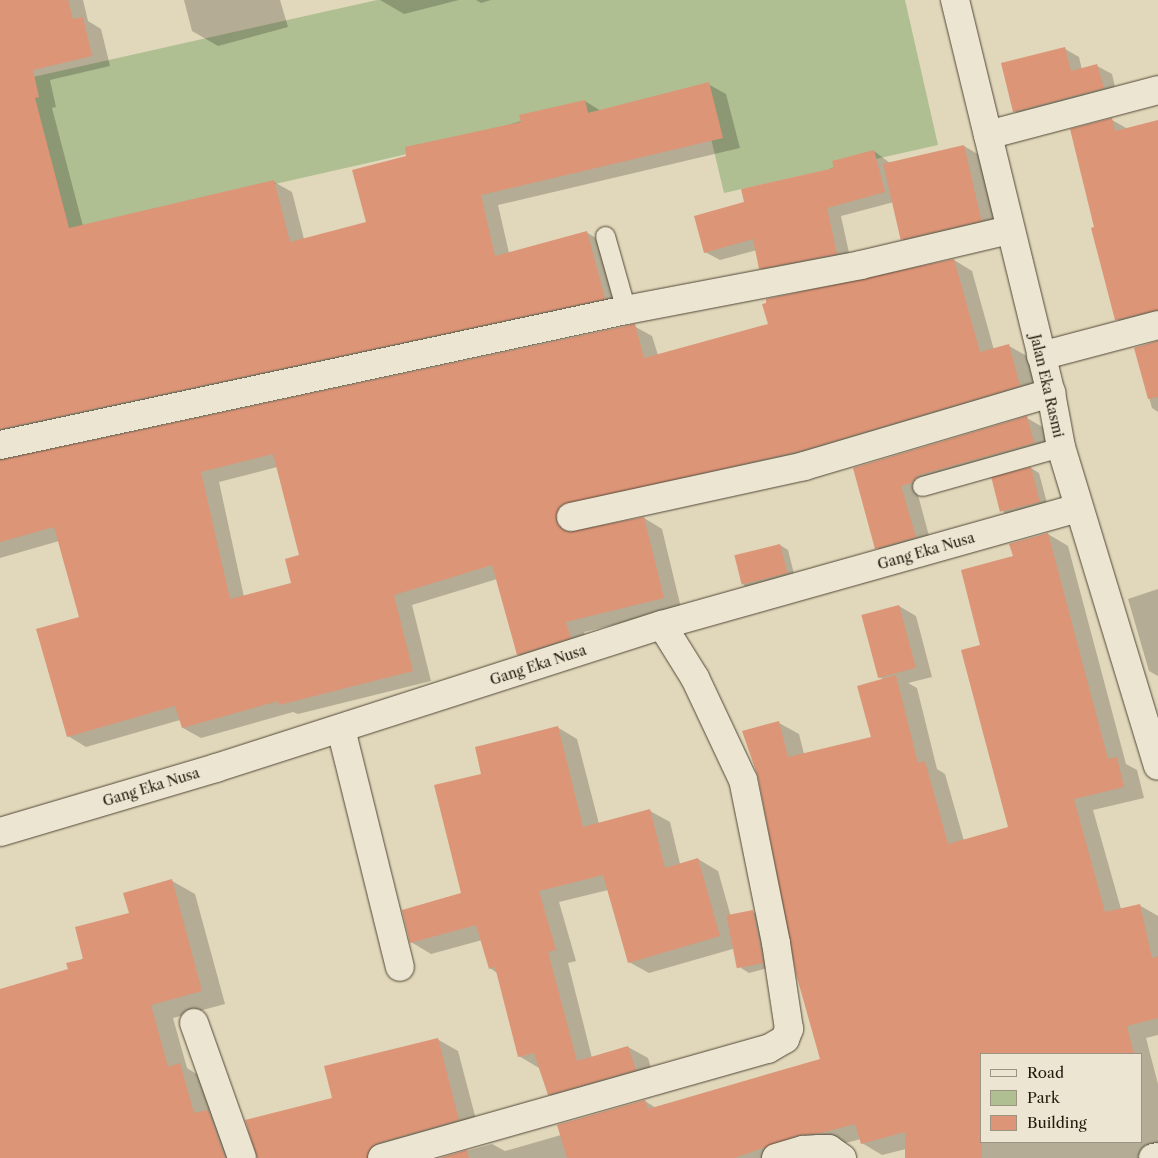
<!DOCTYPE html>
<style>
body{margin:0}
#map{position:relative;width:1158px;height:1158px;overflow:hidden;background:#e1d7ba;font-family:"Libre Caslon Text",serif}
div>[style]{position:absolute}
.green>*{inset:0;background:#b0bf92}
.shadow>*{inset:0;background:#0003}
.building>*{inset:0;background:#dd9577;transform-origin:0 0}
.roads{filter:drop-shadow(0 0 1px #524838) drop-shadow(0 0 1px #524838)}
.service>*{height:19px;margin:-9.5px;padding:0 9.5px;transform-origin:9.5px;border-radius:9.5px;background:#ece5d2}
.minor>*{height:28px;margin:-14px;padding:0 14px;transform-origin:14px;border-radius:14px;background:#ece5d2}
span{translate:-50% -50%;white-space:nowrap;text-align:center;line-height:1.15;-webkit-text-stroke:4px #ece5d2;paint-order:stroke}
.street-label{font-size:14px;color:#23190d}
.legend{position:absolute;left:980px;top:1053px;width:162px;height:90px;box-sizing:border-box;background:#ece5d2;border:1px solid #9c9383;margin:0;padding:6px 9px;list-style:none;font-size:15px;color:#23190d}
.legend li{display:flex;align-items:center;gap:10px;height:25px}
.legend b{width:25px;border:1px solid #9c9383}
</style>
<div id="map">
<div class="green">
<i style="clip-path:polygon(377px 0,905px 0,938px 145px,724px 193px,699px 88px,59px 233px,24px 79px)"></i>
</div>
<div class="shadow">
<i style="clip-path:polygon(evenodd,0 0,83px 0,88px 21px,101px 29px,110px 66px,50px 80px,56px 107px,52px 108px,83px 226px,274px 182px,292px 192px,304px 239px,367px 223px,408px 156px,585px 101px,601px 111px,708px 84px,726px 94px,740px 148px,498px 205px,509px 253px,586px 232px,604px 243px,622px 309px,3px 451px,4px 459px,634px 326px,652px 336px,658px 355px,770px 325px,954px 260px,972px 271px,994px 350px,1009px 346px,1027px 356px,1038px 396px,579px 515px,573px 532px,644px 518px,662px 529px,681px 608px,584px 632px,588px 648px,536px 665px,518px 654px,497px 579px,412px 605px,431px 681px,298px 714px,293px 712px,201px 738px,183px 728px,180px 720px,86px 747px,68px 736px,81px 617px,59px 541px,0 558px,0 0,277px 467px,301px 556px,292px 584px,244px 597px,219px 482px,277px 467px)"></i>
<i style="clip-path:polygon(184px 0,280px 0,288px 27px,218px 46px,192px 31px)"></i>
<i style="clip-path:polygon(380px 0,459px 0,404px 14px)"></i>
<i style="clip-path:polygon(476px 0,491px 0,481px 3px)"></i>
<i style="clip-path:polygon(1065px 49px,1079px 57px,1082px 70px,1097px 66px,1112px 74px,1117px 96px,1028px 120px,1014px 111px)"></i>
<i style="clip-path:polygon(1112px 120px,1128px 129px,1158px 122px,1158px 324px,1133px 329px,1116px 319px,1096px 228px)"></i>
<i style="clip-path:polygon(964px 146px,981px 156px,998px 230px,920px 249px,902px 239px,894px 202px,841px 216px,851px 262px,775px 276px,760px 268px,757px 250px,720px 260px,705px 252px,745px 203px,874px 151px,890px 163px)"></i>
<i style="clip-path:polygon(1158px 341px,1158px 412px,1152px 408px,1135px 348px)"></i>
<i style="clip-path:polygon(1027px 418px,1044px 428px,1051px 453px,918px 495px,932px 547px,894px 558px,877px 548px,855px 469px)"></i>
<i style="clip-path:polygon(1031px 468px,1039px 473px,1048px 507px,1011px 517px,1003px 512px)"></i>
<i style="clip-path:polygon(evenodd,1048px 534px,1068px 546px,1126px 764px,1137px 770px,1144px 798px,1093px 810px,1121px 909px,1139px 905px,1158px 916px,1158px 1035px,1146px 1038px,1158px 1084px,1158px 1158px,906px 1158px,906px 1149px,882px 1155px,862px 1143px,861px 1139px,787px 1158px,440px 1158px,492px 1144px,505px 1151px,561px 1135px,645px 1101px,656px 1108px,821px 1060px,779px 723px,799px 734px,804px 754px,873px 738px,884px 680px,878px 676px,899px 606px,916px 616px,932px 677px,908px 683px,917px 688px,937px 769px,945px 774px,964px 841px,1009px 828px,982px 645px,1014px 557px,1048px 534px,982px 1054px,1142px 1054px,1142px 1142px,982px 1142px,982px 1054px)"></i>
<i style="clip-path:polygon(780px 545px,788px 550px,795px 578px,752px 590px,743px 585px)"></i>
<i style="clip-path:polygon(1158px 589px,1158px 676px,1149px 671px,1128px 599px)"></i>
<i style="clip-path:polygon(557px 727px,577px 739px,599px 824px,650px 811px,670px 822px,680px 864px,698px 859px,718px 871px,731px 917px,753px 912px,762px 917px,771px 967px,749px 973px,741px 968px,736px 948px,649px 973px,629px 962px,608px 890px,559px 902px,576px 961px,568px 963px,592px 1058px,628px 1047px,648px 1058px,655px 1081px,569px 1106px,549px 1094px,539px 1068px,519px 1056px,497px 973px,490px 968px,482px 940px,431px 954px,411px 942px,463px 894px,483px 774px)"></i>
<i style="clip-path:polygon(172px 881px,195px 894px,225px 1004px,173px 1018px,187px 1068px,203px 1078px,244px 1158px,0 1158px,0 991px,69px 970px)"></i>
<i style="clip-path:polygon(437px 1039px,458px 1051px,479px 1131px,392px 1158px,258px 1158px,334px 1098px)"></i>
</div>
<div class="building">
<i style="clip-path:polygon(0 0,68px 0,73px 19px,83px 17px,92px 56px,33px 70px,39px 97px,35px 98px,69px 228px,274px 180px,290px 242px,366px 222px,352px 170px,406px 156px,405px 147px,521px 122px,519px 115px,585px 100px,588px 113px,709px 82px,723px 138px,481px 195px,495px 256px,587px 231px,605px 299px,0 429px)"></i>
<i style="clip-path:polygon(1065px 47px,1071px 71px,1097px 64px,1104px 88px,1013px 112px,1001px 63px)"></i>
<i style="clip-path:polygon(1112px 118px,1115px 131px,1158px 120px,1158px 310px,1115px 320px,1091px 228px,1094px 227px,1070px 129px)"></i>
<i style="left:964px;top:145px;width:78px;height:83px;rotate:77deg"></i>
<i style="clip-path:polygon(874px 150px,885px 192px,827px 208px,837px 254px,759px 269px,753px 239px,704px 253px,694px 216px,744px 202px,741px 189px,834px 168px,832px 161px)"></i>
<i style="clip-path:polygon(evenodd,954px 259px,980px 352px,1009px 344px,1020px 386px,800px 451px,560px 506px,556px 521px,567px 532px,644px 517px,664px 598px,566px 622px,571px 638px,517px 655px,492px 565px,394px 595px,413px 671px,279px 705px,278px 701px,182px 728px,175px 706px,67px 737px,36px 629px,79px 617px,54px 527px,0 542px,0 460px,635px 324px,644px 358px,768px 324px,762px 304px,766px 303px,766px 299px,954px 259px,273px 454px,299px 555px,285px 559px,291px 583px,230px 599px,201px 472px,273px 454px)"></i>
<i style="clip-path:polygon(1158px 341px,1158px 397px,1148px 399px,1134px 348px)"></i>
<i style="clip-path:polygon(1027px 416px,1034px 443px,919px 475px,911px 483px,901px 486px,916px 537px,875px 549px,853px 468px)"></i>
<i style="left:1031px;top:467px;width:36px;height:41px;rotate:76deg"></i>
<i style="clip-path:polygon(1048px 533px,1108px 759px,1117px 757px,1124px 787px,1074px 799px,1105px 912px,1140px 904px,1152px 958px,1158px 956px,1158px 1018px,1127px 1026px,1134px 1054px,982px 1054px,982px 1158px,905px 1158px,905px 1132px,861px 1144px,855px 1124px,821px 1133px,799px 1135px,735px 1158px,567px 1158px,557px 1125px,645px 1100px,648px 1109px,820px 1059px,796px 974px,758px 777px,742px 731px,779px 721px,788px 757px,871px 737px,857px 686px,896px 675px,918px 763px,925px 761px,948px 844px,1008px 827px,961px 650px,980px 645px,961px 570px,1013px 556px,1009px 544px)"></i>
<i style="left:780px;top:544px;width:30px;height:47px;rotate:76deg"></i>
<i style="left:899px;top:605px;width:65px;height:39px;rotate:75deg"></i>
<i style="clip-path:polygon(558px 726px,583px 827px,650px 809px,665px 868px,698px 858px,720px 936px,628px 963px,603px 875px,539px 891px,556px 950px,548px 952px,577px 1061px,628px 1046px,636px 1070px,548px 1095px,534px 1053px,518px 1057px,495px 967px,489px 969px,476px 925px,410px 943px,402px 910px,461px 893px,434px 785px,481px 774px,475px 747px)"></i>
<i style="clip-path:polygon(172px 879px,202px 991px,151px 1005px,168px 1067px,180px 1063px,194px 1113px,208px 1110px,225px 1158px,0 1158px,0 989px,68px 969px,66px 963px,83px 959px,75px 927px,129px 913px,123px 893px)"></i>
<i style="left:753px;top:910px;width:54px;height:27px;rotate:79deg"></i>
<i style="clip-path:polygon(438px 1038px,459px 1120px,378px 1143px,371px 1147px,367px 1158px,257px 1158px,245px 1120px,332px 1098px,324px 1066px)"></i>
<i style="clip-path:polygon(467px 1150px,469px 1158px,440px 1158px)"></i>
</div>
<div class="roads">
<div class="service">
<i style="left:605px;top:236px;width:77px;rotate:74.2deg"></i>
<i style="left:922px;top:486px;width:144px;rotate:-15.7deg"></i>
</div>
<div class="minor">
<i style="left:955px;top:0;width:405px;rotate:76.3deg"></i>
<i style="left:1051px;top:393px;width:55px;rotate:79.5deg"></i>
<i style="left:1061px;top:447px;width:333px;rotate:73.1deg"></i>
<i style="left:988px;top:135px;width:176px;rotate:-14.8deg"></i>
<i style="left:1041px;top:356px;width:121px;rotate:-14.8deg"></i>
<i style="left:0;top:445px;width:640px;rotate:-12.17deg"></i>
<i style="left:626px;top:310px;width:239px;rotate:-10.8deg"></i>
<i style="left:861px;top:265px;width:152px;rotate:-13.3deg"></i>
<i style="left:571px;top:517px;width:239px;rotate:-12.3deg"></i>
<i style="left:804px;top:466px;width:258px;rotate:-16.5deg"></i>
<i style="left:341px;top:729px;width:245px;rotate:76.1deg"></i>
<i style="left:0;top:832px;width:225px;rotate:-16.5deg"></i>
<i style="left:216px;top:768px;width:468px;rotate:-17.8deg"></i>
<i style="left:662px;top:625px;width:432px;rotate:-15.7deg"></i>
<i style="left:194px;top:1023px;width:143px;rotate:70.4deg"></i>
<i style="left:382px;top:1158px;width:401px;rotate:-15.8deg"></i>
<i style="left:768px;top:1049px;width:20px;rotate:-30deg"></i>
<i style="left:785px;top:1039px;width:11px;rotate:-68deg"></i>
<i style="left:789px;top:1029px;width:87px;rotate:-98.6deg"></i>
<i style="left:776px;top:943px;width:166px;rotate:-101.4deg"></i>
<i style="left:743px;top:780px;width:113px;rotate:-115.2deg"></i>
<i style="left:695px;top:678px;width:62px;rotate:-121.9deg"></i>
<i style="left:776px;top:1158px;width:28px;rotate:-17deg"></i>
<i style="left:803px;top:1150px;width:16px;rotate:-4deg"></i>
<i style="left:819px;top:1149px;width:10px"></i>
<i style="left:829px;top:1149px;width:16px;rotate:35deg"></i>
<i style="left:1153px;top:1158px;width:5px;rotate:-11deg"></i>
</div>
</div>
<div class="street-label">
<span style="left:1047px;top:386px;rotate:77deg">Jalan Eka Rasmi</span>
<span style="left:926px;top:551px;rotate:-16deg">Gang Eka Nusa</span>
<span style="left:538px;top:665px;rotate:-18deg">Gang Eka Nusa</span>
<span style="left:151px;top:787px;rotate:-17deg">Gang Eka Nusa</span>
</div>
<ul class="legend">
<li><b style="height:6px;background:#ece5d2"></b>Road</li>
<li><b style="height:14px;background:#b0bf92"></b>Park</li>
<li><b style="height:14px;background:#dd9577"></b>Building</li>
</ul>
</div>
